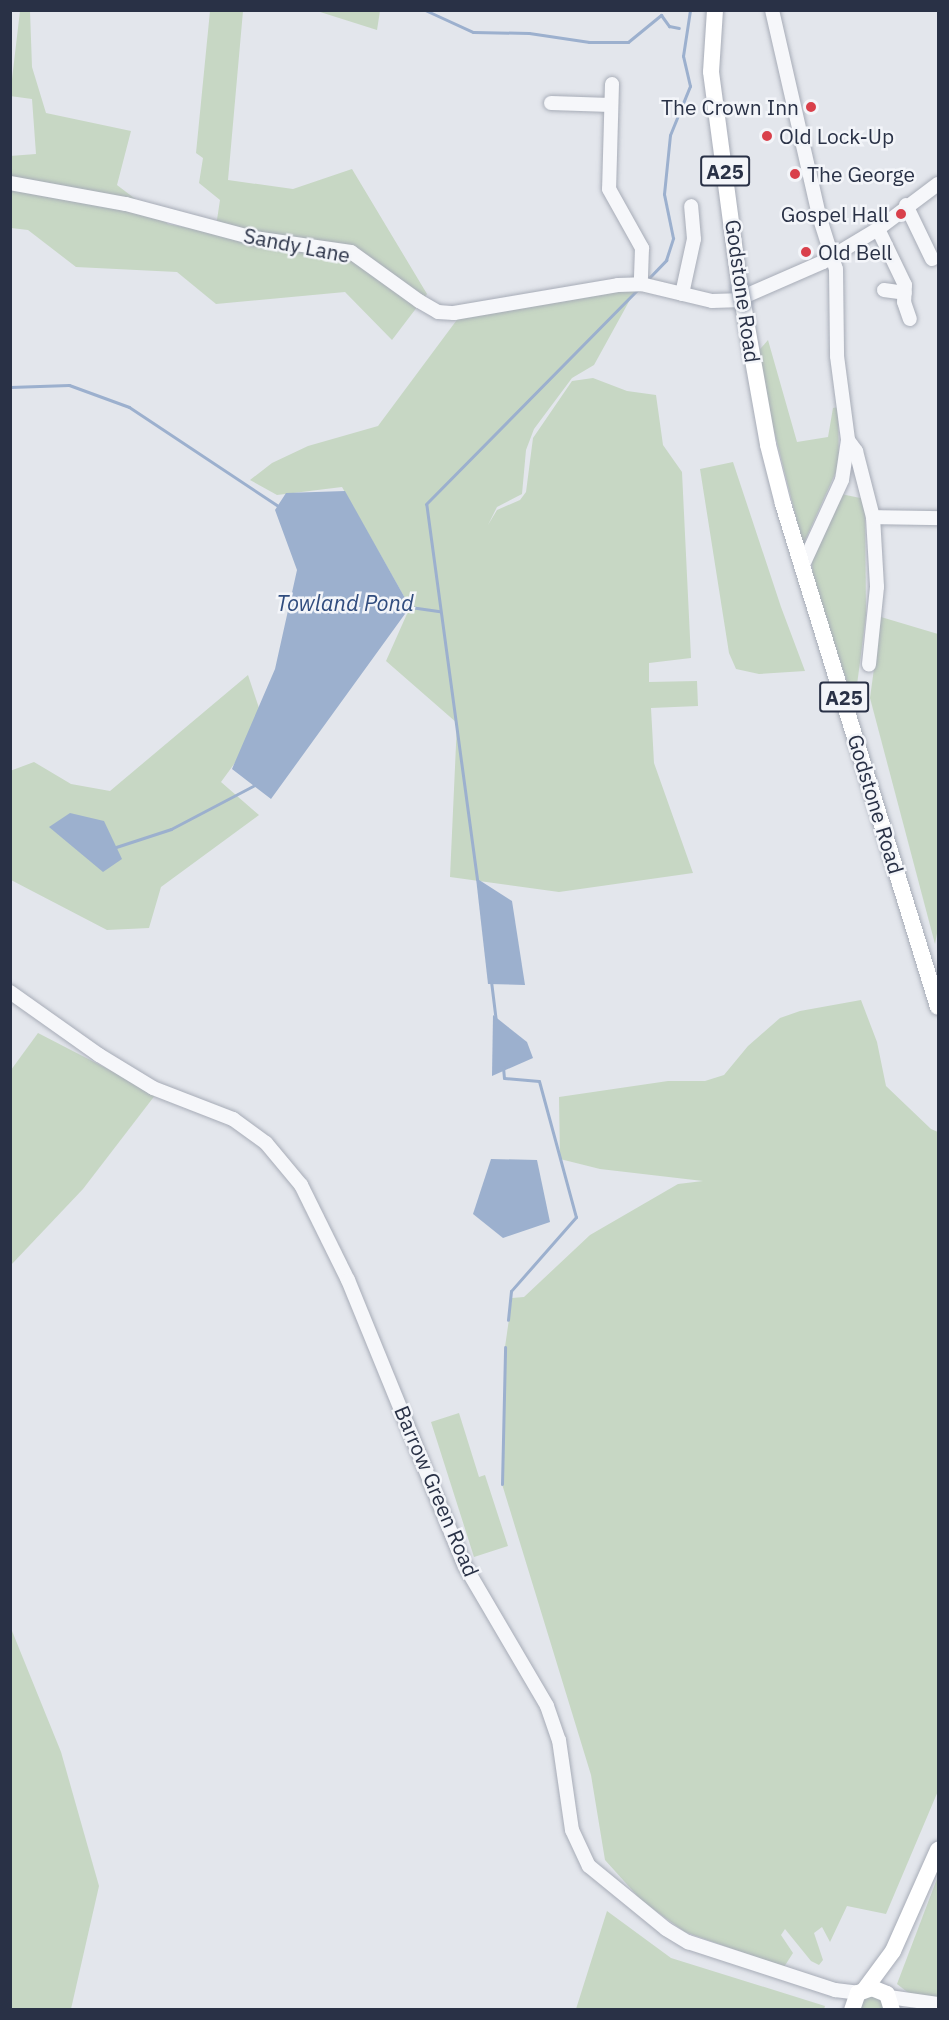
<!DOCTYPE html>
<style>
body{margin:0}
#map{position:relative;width:949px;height:2020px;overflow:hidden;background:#e3e6ec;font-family:"IBM Plex Sans",sans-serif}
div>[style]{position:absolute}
.green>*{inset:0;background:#c7d7c4}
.water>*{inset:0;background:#9cb0ce}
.stream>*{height:3px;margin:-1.5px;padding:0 1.5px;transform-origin:1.5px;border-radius:1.5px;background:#9cb0ce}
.roads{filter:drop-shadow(0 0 2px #a7acb7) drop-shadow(0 0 2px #a7acb7)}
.minor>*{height:14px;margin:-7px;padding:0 7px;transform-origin:7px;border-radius:7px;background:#f6f7fa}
.major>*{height:16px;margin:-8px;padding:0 8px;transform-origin:8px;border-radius:8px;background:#fff}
.bridges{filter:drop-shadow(0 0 2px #a1a9b9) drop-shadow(0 0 2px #a1a9b9)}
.major-bridge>*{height:16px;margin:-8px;padding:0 8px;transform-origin:8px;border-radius:8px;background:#fff}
.dots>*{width:16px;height:16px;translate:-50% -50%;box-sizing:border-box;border:3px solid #f3f5f9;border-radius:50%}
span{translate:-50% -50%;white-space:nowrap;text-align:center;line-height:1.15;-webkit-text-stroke:5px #f3f5f9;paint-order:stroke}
.shield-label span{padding:2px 4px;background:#f3f5f9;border:2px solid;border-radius:4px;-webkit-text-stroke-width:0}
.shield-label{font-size:20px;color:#293146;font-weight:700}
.poi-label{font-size:21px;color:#293146}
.right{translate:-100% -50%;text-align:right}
.left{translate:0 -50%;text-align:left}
.street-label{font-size:21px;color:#293146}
.water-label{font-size:22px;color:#304c7e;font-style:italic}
.frame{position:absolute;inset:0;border:12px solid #293146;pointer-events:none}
</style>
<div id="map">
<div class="green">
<i style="clip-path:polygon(20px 11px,30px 11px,32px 67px,46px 113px,131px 131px,117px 185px,168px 224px,215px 233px,220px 200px,199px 183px,203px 158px,196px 153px,210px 11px,243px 11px,228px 180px,293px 189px,352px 169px,427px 294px,392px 340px,345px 292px,216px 304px,177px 272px,76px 267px,28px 230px,11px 228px,10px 156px,36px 154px,32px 99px,10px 96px)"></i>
<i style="clip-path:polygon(317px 11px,380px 11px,377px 30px)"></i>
<i style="clip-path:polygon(637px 287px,594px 365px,572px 378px,534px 429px,526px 450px,522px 494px,497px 507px,488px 525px,497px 510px,520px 500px,526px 492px,533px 438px,572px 381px,593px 378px,627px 391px,656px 395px,663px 445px,682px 472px,691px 658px,649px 663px,649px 682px,697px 681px,698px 706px,651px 708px,654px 763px,693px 873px,559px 892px,450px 877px,457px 723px,386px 661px,410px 607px,342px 487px,277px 495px,250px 480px,272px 463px,308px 446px,378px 426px,459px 317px)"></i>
<i style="clip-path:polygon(768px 340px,797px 442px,828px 437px,833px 408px,838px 407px,839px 465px,803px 545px,755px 355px)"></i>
<i style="clip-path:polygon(733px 462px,781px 607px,805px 671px,759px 674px,736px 669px,729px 653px,700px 469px)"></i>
<i style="clip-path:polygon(841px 494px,865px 499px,866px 615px,857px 685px,850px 691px,813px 580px,812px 561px)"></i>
<i style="clip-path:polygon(881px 617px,938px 634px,938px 928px,935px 944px,870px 698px)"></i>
<i style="clip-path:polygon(248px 675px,264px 723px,221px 782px,259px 815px,161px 887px,149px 928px,107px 930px,11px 880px,10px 771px,34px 762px,71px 784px,110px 791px)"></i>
<i style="clip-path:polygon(861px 1000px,877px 1042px,886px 1086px,931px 1129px,938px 1132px,938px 1791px,886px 1914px,847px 1906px,830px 1942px,822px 1927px,814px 1933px,823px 1960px,819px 1965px,811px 1961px,785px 1929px,781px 1935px,793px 1953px,784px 1967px,685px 1932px,642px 1901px,605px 1860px,591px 1775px,502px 1484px,505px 1347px,512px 1298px,524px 1297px,590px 1235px,678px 1184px,703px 1181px,600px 1169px,560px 1159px,559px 1097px,668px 1081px,705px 1081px,724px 1075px,748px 1046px,780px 1018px,800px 1011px)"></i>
<i style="clip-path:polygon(38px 1033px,156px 1094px,83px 1189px,11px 1265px,11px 1070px)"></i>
<i style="clip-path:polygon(459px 1413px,479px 1477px,485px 1475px,508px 1546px,474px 1557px,431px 1422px)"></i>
<i style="clip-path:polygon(10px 1626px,61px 1752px,99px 1886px,71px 2009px,11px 2009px)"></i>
<i style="clip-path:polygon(938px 1876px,938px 2001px,915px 1998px,897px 1984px)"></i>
<i style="clip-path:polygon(607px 1911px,671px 1958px,825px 2006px,824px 2009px,576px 2009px)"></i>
<i style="clip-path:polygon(873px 1995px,883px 2001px,884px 2009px,859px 2009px,863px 1999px)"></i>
</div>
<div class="water">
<i style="clip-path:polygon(345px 491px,410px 607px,271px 799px,232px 769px,275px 669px,297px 570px,275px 510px,286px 493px)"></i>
<i style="clip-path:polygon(70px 813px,104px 821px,122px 859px,103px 872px,49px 827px)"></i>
<i style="clip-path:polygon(476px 878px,512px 901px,525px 985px,488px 984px)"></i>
<i style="clip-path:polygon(493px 1015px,527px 1042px,533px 1058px,492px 1076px)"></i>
<i style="clip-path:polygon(491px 1159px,537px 1160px,550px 1222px,503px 1238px,473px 1214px)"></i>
</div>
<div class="stream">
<i style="left:425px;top:10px;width:53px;rotate:24.6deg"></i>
<i style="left:473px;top:32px;width:56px;rotate:1deg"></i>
<i style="left:529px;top:33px;width:61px;rotate:8.5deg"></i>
<i style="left:589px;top:42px;width:39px"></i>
<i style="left:628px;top:42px;width:43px;rotate:-39.3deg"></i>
<i style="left:661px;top:15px;width:14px;rotate:54deg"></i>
<i style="left:669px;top:26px;width:10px;rotate:11deg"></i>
<i style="left:647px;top:280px;width:28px;rotate:-46deg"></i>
<i style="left:666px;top:260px;width:23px;rotate:-72deg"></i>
<i style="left:673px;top:238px;width:45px;rotate:-101.6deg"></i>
<i style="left:664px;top:194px;width:59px;rotate:-84.2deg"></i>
<i style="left:670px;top:135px;width:53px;rotate:-67.8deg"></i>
<i style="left:690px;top:86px;width:31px;rotate:-103deg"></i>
<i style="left:683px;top:56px;width:47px;rotate:-81.3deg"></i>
<i style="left:10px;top:387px;width:59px;rotate:-1.9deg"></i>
<i style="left:69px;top:385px;width:64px;rotate:20.1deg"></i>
<i style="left:129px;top:407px;width:179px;rotate:33.6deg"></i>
<i style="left:410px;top:607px;width:30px;rotate:8deg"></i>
<i style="left:116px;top:847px;width:58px;rotate:-18.1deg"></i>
<i style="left:171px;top:829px;width:93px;rotate:-27.7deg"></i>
<i style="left:477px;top:879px;width:378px;rotate:-97.7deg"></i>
<i style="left:426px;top:504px;width:302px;rotate:-45.4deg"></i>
<i style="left:491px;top:981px;width:38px;rotate:83deg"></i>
<i style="left:503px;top:1067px;width:11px;rotate:85deg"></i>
<i style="left:504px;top:1078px;width:35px;rotate:5deg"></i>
<i style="left:539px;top:1081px;width:141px;rotate:74.8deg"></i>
<i style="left:576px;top:1217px;width:98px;rotate:131.3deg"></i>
<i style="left:511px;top:1291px;width:29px;rotate:96deg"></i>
<i style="left:502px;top:1484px;width:137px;rotate:-88.7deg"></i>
</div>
<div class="roads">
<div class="minor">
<i style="left:772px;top:10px;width:214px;rotate:77.1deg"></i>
<i style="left:820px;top:219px;width:52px;rotate:72.3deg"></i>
<i style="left:836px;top:269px;width:87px;rotate:89.3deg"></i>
<i style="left:837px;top:356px;width:85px;rotate:82.5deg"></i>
<i style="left:848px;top:440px;width:40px;rotate:98.5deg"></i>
<i style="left:842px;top:480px;width:96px;rotate:114.7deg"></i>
<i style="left:612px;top:84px;width:105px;rotate:91.6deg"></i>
<i style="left:609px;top:189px;width:68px;rotate:60.8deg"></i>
<i style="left:642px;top:248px;width:36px;rotate:92deg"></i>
<i style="left:551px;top:103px;width:60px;rotate:1.9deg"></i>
<i style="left:10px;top:183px;width:118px;rotate:10.3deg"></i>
<i style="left:126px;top:204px;width:132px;rotate:14.9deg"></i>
<i style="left:254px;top:238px;width:98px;rotate:8.2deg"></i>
<i style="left:351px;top:252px;width:84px;rotate:35.8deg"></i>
<i style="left:419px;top:301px;width:22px;rotate:30deg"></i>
<i style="left:438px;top:312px;width:16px;rotate:4deg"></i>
<i style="left:454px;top:313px;width:166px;rotate:-9.7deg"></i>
<i style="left:618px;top:285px;width:23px;rotate:-2deg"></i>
<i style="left:641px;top:284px;width:73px;rotate:13.5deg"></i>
<i style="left:712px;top:301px;width:24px;rotate:-2deg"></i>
<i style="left:736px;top:300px;width:95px;rotate:-23.6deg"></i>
<i style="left:823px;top:262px;width:64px;rotate:-31deg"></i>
<i style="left:878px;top:229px;width:75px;rotate:-36.9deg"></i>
<i style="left:906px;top:205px;width:60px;rotate:64.3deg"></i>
<i style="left:878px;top:229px;width:62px;rotate:64.3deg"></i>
<i style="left:905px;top:285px;width:17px;rotate:93deg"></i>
<i style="left:904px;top:302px;width:18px;rotate:71deg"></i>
<i style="left:884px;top:290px;width:21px;rotate:8deg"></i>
<i style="left:682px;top:294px;width:56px;rotate:-77.7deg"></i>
<i style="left:694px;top:239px;width:33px;rotate:-95deg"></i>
<i style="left:848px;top:440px;width:14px;rotate:54deg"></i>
<i style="left:856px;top:451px;width:68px;rotate:75.6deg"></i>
<i style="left:873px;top:517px;width:70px;rotate:86.7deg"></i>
<i style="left:877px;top:587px;width:78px;rotate:95.9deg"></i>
<i style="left:873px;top:517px;width:65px;rotate:0.9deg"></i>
<i style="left:10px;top:992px;width:109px;rotate:35.3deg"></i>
<i style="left:99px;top:1055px;width:63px;rotate:31.4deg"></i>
<i style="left:153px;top:1088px;width:86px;rotate:21.2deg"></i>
<i style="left:233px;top:1119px;width:41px;rotate:36deg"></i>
<i style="left:266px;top:1143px;width:55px;rotate:50.2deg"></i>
<i style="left:301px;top:1185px;width:106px;rotate:63.7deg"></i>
<i style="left:348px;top:1280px;width:309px;rotate:67.8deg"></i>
<i style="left:465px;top:1566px;width:162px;rotate:59.6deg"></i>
<i style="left:547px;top:1706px;width:36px;rotate:71deg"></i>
<i style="left:559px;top:1740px;width:91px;rotate:81.8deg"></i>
<i style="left:572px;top:1830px;width:40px;rotate:65deg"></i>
<i style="left:589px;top:1866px;width:99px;rotate:39.3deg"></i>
<i style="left:666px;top:1929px;width:26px;rotate:31deg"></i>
<i style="left:688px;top:1942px;width:155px;rotate:18.1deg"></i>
<i style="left:835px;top:1990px;width:23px;rotate:7deg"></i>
<i style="left:889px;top:1997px;width:49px;rotate:8.1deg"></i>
</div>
<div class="major">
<i style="left:715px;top:10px;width:62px;rotate:93.7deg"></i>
<i style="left:711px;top:72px;width:218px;rotate:82.4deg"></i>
<i style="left:743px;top:304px;width:143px;rotate:79.9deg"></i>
<i style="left:768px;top:445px;width:61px;rotate:75.7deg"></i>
<i style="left:783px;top:504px;width:526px;rotate:72.87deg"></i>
<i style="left:865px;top:1989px;width:47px;rotate:-53.6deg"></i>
<i style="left:893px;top:1951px;width:111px;rotate:-66deg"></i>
<i style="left:852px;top:2010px;width:18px;rotate:-71deg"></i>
<i style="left:858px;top:1993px;width:15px;rotate:-20deg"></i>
<i style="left:872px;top:1988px;width:16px;rotate:22deg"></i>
<i style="left:887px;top:1994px;width:17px;rotate:73deg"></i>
</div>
</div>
<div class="bridges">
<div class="major-bridge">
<i style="left:740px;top:288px;width:16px;rotate:79deg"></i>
</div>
</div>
<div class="dots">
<i style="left:811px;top:107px;background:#d9404b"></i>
<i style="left:767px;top:136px;background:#d9404b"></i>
<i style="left:795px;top:174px;background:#d9404b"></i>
<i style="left:901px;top:214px;background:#d9404b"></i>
<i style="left:806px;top:252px;background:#d9404b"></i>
</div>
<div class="shield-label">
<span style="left:725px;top:171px">A25</span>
<span style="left:844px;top:697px">A25</span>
</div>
<div class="poi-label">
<span class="right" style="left:799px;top:107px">The Crown Inn</span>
<span class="left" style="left:779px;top:136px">Old Lock-Up</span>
<span class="left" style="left:807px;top:174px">The George</span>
<span class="right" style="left:889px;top:214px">Gospel Hall</span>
<span class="left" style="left:818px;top:252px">Old Bell</span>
</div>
<div class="street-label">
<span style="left:297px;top:245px;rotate:11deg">Sandy Lane</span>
<span style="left:743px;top:291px;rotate:82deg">Godstone Road</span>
<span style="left:876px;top:804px;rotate:73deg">Godstone Road</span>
<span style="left:437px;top:1491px;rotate:67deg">Barrow Green Road</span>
</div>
<div class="water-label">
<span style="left:345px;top:603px">Towland Pond</span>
</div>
<div class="frame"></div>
</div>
